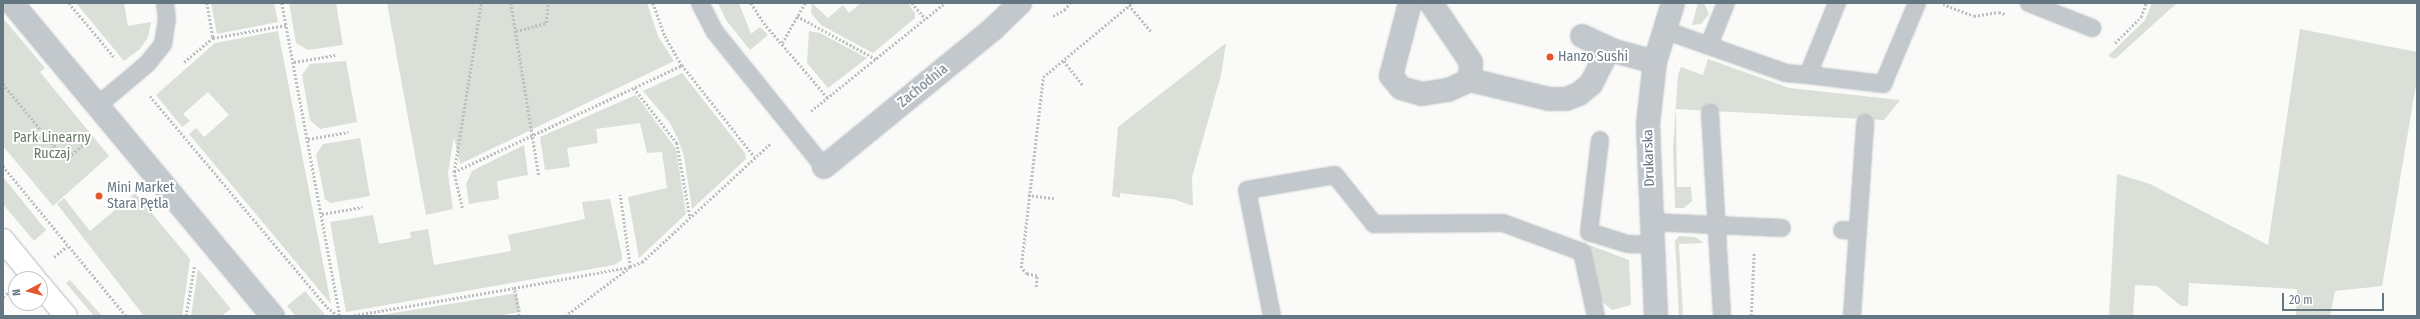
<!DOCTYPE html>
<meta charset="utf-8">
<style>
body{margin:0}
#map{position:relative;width:2420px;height:319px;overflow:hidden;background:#fafaf8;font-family:"Fira Sans Condensed",sans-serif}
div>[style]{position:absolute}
.green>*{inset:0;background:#dadfd7}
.path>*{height:2.5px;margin-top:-1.25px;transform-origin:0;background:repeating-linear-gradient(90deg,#bbbfc2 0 2px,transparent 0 4px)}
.roads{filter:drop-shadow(0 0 1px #b3babf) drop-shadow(0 0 1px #b3babf)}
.lane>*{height:16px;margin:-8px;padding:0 8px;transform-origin:8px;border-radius:8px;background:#c3c8cc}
.street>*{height:22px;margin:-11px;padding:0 11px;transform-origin:11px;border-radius:11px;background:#c3c8cc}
.secondary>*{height:22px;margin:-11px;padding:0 11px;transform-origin:11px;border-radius:11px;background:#fff}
.dots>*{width:11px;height:11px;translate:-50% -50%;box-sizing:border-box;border:2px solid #fff;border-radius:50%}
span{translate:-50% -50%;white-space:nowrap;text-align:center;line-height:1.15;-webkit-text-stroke:4px #fff;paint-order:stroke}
.poi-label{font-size:14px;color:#657683}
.left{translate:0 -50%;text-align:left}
.street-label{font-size:14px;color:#657683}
.park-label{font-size:14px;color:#687a64}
.frame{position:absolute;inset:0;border:4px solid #657683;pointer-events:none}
.north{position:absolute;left:8px;top:271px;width:40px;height:40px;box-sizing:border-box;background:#fff;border:1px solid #c1c8cd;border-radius:50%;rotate:263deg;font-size:11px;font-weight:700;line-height:16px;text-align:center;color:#657683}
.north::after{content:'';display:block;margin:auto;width:14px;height:18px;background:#e4572e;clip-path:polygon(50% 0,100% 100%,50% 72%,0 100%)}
.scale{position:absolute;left:2282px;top:293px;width:102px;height:18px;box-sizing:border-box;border:2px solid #657683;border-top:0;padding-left:5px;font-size:12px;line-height:14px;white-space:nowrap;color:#657683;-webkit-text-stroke:3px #fff;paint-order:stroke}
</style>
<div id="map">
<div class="green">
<i style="clip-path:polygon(76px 3px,124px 3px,128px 26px,151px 22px,148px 37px,140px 49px,124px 61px)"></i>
<i style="clip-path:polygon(211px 3px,274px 3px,278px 22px,217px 34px)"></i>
<i style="clip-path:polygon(289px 3px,336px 3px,343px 45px,308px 50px,296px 43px)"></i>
<i style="clip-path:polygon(387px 3px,647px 3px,658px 36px,674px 61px,460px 164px,454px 137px,448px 173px,453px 209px,426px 215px)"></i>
<i style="clip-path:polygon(718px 3px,739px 3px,751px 34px,760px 27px,768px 35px,750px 50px,726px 20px)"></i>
<i style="clip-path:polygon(812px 3px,828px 18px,843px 5px,849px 13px,861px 3px,908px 3px,915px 13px,915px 18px,873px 53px,821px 25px,811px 13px)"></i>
<i style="clip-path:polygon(1698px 3px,1704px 3px,1709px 14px,1701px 24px,1692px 25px)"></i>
<i style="clip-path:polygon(2152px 3px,2177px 3px,2115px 59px,2108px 56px,2145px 20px)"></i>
<i style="clip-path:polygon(3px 18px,45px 68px,40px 72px,109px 156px,53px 206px,3px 146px)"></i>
<i style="clip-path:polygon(2300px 29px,2417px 52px,2417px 79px,2382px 286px,2335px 291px,2330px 316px,2296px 316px,2297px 289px,2189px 283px,2188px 306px,2181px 306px,2157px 286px,2135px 285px,2133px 316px,2109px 316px,2117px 174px,2150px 184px,2268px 245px)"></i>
<i style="clip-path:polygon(278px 31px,331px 304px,189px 134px,196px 128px,204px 137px,229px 115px,208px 92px,183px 114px,190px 121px,182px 127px,156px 95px,215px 43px)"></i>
<i style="clip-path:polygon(809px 31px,820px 33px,867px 58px,828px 88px,807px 63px)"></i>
<i style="clip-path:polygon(1226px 43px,1221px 75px,1192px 177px,1193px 206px,1173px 199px,1120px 193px,1120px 198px,1112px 196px,1118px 127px)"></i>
<i style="clip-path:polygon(1708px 59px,1789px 88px,1900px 100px,1884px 120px,1676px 109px,1677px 187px,1691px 187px,1692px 201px,1684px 208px,1675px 208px,1673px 148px,1678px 75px,1681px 67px,1703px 75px)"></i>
<i style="clip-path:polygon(346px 61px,357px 122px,320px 129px,310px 120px,302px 75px,310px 64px)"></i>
<i style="clip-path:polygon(682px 73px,745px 153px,746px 159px,692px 209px,684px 156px,678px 139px,670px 123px,643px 91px)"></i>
<i style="clip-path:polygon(636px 95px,676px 149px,686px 214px,639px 258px,628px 197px,667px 188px,662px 152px,647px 153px,640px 123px,596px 129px,598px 143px,567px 148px,570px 167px,545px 170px,540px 137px)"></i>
<i style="clip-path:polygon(360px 138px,370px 196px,331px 203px,325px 199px,316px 155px,323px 144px)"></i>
<i style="clip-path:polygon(524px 145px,528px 175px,497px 181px,499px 199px,469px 204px,466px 184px,472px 171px)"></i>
<i style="clip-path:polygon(3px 177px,46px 230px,34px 241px,3px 204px)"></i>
<i style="clip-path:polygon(135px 193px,190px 259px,182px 316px,144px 316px,57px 204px,64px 198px,90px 231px)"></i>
<i style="clip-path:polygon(610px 199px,622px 256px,622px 260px,614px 265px,346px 312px,330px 222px,373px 215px,379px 244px,411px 238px,410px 232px,428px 229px,434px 265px,511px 251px,508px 235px,585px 219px,582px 202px)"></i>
<i style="clip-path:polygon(1679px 236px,1695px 237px,1704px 243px,1679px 244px,1683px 316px,1679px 316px,1675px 241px)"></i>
<i style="clip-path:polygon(1589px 245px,1629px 260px,1631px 305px,1612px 310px,1601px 301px)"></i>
<i style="clip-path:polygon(198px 269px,231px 309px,221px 316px,191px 316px)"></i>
<i style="clip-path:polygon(70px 280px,102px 316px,94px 316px,66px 283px)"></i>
<i style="clip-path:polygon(305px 291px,326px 316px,296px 316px,287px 306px)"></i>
<i style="clip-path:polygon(517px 293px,521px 312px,495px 316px,375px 316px)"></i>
</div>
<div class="path">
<i style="left:69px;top:3px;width:72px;rotate:50.1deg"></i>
<i style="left:207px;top:3px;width:36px;rotate:80deg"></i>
<i style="left:282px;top:3px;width:318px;rotate:79.5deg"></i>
<i style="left:511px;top:3px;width:175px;rotate:80.8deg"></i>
<i style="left:653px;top:3px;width:35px;rotate:70deg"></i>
<i style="left:665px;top:36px;width:34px;rotate:60deg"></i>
<i style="left:682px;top:65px;width:117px;rotate:51.6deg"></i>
<i style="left:751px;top:3px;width:24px;rotate:57deg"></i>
<i style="left:764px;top:23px;width:99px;rotate:49.5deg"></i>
<i style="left:912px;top:3px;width:21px;rotate:49deg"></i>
<i style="left:1943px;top:4px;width:33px;rotate:21deg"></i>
<i style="left:1974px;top:16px;width:25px;rotate:-9deg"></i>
<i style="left:1999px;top:12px;width:6px;rotate:18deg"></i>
<i style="left:1129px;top:5px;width:34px;rotate:50deg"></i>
<i style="left:797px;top:16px;width:90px;rotate:28.6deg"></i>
<i style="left:1053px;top:16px;width:13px;rotate:-29deg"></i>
<i style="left:1064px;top:10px;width:9px;rotate:-49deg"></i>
<i style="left:516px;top:31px;width:31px;rotate:-15deg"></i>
<i style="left:546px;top:23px;width:20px;rotate:-84deg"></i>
<i style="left:782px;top:43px;width:46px;rotate:-60.1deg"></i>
<i style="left:2115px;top:43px;width:37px;rotate:-45deg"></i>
<i style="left:2141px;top:17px;width:15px;rotate:-70deg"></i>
<i style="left:1064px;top:61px;width:31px;rotate:52deg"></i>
<i style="left:184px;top:62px;width:38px;rotate:-40deg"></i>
<i style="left:213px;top:38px;width:74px;rotate:-10.1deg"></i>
<i style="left:294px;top:62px;width:42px;rotate:-9.7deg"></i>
<i style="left:3px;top:84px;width:99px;rotate:50.3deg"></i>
<i style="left:66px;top:160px;width:31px;rotate:-42deg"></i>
<i style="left:634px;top:88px;width:70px;rotate:52deg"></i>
<i style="left:677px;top:143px;width:75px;rotate:80deg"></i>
<i style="left:150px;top:96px;width:275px;rotate:50deg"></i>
<i style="left:327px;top:307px;width:14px;rotate:39deg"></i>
<i style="left:811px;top:111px;width:172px;rotate:-38.9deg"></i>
<i style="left:308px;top:139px;width:41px;rotate:-9.9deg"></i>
<i style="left:3px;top:166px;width:194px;rotate:50.6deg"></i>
<i style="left:454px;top:172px;width:252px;rotate:-25.1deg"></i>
<i style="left:1028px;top:195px;width:26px;rotate:7deg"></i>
<i style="left:462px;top:208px;width:37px;rotate:-103deg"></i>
<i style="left:454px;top:172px;width:171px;rotate:-80.9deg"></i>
<i style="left:322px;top:214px;width:41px;rotate:-9.9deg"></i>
<i style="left:54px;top:257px;width:17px;rotate:-40deg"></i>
<i style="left:1036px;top:287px;width:11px;rotate:-85deg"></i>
<i style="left:1037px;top:276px;width:10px;rotate:-169deg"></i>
<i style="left:1027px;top:274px;width:8px;rotate:-135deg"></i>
<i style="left:1021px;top:268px;width:192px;rotate:-83.4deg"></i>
<i style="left:1043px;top:77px;width:116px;rotate:-39.7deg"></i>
<i style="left:3px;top:297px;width:8px;rotate:-40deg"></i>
<i style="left:186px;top:316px;width:50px;rotate:-80.7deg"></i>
<i style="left:350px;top:316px;width:166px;rotate:-9.7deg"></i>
<i style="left:519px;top:316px;width:28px;rotate:-100deg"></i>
<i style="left:514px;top:288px;width:118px;rotate:-10.3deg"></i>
<i style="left:630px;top:267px;width:13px;rotate:-23deg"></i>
<i style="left:642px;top:262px;width:176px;rotate:-42.7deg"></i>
<i style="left:565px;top:316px;width:81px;rotate:-37deg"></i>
<i style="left:630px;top:267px;width:73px;rotate:-97.9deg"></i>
<i style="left:1751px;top:316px;width:63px;rotate:-87.3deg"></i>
</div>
<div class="roads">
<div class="lane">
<i style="left:700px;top:3px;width:33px;rotate:63deg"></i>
<i style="left:715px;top:32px;width:174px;rotate:51.1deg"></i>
<i style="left:2029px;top:3px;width:68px;rotate:21.6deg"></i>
<i style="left:1664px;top:30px;width:129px;rotate:19.4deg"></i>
<i style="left:1786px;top:73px;width:22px;rotate:5deg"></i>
<i style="left:1808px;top:75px;width:78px;rotate:-68.1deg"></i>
<i style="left:1709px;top:45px;width:45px;rotate:-68deg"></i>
<i style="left:1808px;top:75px;width:76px;rotate:6.8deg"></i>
<i style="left:1883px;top:84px;width:88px;rotate:-67.2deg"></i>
<i style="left:97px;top:106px;width:65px;rotate:-40deg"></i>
<i style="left:147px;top:64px;width:26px;rotate:-51deg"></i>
<i style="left:163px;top:44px;width:25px;rotate:-81deg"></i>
<i style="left:167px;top:19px;width:16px;rotate:-97deg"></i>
<i style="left:1710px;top:113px;width:203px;rotate:86.6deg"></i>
<i style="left:1600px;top:140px;width:93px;rotate:96.8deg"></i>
<i style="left:1589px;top:232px;width:41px;rotate:17.1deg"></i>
<i style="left:1628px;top:244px;width:24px;rotate:2deg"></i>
<i style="left:1651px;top:222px;width:131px;rotate:2.6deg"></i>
<i style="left:1842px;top:230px;width:16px;rotate:4deg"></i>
<i style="left:1272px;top:316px;width:128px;rotate:-101.2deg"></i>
<i style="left:1247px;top:190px;width:89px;rotate:-9.7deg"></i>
<i style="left:1335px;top:175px;width:63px;rotate:51.5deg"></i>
<i style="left:1374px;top:224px;width:129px;rotate:-0.4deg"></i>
<i style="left:1503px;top:223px;width:84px;rotate:20.2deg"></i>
<i style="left:1582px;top:252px;width:66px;rotate:77.7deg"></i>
<i style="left:1852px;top:316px;width:193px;rotate:-86.1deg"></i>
</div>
<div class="street">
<i style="left:12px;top:3px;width:408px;rotate:50.2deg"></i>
<i style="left:1410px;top:3px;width:75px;rotate:104.6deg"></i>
<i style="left:1391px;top:76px;width:16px;rotate:50deg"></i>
<i style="left:1401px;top:88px;width:22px;rotate:16deg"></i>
<i style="left:1422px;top:94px;width:26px;rotate:-9deg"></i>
<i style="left:1448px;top:90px;width:24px;rotate:-24deg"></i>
<i style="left:1470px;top:80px;width:81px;rotate:13.5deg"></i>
<i style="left:1549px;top:99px;width:17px"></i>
<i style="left:1566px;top:99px;width:14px;rotate:-21deg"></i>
<i style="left:1579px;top:94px;width:16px;rotate:-40deg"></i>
<i style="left:1591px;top:84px;width:39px;rotate:-63deg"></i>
<i style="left:1431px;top:3px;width:71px;rotate:55.9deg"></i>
<i style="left:1471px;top:62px;width:18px;rotate:93deg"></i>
<i style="left:1582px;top:36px;width:35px;rotate:25deg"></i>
<i style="left:1614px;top:51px;width:42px;rotate:15deg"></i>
<i style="left:824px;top:167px;width:217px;rotate:-39.2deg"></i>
<i style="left:992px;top:30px;width:39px;rotate:-44deg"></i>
<i style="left:1656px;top:316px;width:192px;rotate:-92.4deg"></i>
<i style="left:1648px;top:124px;width:62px;rotate:-83.6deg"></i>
<i style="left:1655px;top:62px;width:62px;rotate:-73deg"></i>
</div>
<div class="secondary">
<i style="left:3px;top:240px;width:50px;rotate:50.6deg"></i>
<i style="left:40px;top:285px;width:40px;rotate:50deg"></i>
</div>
</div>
<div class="dots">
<i style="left:1550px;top:57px;background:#e4572e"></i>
<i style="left:99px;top:196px;background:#e4572e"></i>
</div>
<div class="poi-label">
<span class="left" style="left:1558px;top:57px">Hanzo Sushi</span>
<span class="left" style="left:107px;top:196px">Mini Market<br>Stara Pętla</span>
</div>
<div class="street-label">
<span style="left:923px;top:86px;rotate:-39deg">Zachodnia</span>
<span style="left:1649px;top:158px;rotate:-92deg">Drukarska</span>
</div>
<div class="park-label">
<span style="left:52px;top:146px">Park Linearny<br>Ruczaj</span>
</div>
<div class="frame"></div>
<div class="north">N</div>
<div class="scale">20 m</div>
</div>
